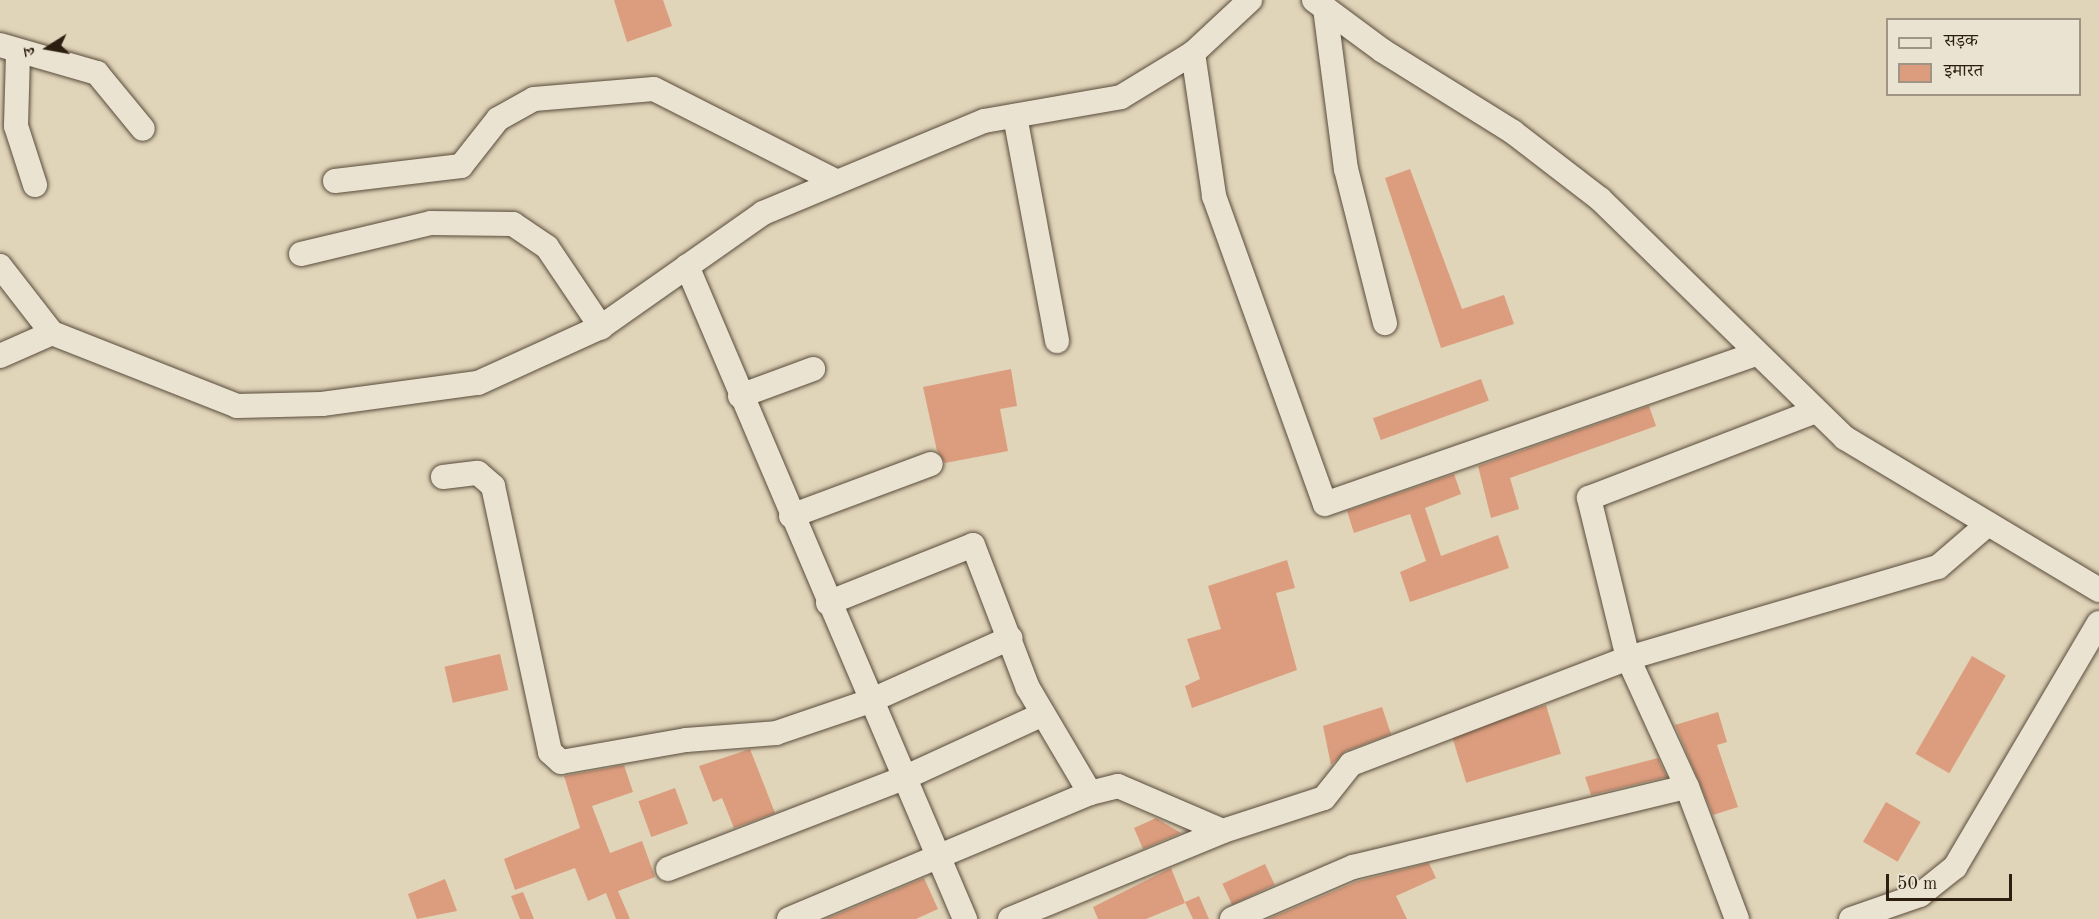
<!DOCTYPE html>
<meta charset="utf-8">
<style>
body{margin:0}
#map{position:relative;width:2099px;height:919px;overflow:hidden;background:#e0d4b9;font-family:"Old Standard TT","Noto Serif Devanagari",serif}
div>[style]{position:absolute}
.building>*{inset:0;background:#dc9d7e;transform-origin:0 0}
.roads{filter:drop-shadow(0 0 2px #594c3b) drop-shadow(0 0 2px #594c3b)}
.minor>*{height:24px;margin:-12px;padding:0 12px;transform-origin:12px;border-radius:12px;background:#ebe3d2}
span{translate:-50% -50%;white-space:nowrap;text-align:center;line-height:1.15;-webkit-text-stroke:5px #ebe3d2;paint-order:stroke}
.legend{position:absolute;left:1886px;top:18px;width:195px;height:78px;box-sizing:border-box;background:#ebe3d2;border:2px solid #9f9485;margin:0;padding:8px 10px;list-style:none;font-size:18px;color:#2c1e11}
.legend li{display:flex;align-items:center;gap:12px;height:30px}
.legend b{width:30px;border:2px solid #9f9485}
.north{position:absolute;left:18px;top:18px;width:60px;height:60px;-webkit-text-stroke:4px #ebe3d2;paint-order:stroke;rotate:259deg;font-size:16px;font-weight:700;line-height:24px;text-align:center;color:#2c1e11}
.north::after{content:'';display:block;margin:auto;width:21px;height:27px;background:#2c1e11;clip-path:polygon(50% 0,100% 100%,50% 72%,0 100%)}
.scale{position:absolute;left:1886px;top:874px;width:126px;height:27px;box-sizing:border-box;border:3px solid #2c1e11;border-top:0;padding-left:8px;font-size:18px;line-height:21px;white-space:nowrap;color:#2c1e11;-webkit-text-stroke:4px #ebe3d2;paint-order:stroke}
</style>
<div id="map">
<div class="building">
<i style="clip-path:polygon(614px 0,663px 0,672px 26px,627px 42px)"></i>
<i style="clip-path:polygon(1410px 169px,1462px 309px,1504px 295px,1514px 324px,1441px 348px,1385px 178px)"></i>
<i style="clip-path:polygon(1011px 369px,1017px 406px,1000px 409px,1008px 451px,945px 463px,937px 451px,923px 387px)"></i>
<i style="left:1481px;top:379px;width:23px;height:115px;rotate:70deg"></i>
<i style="clip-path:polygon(1649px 406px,1656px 426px,1510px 478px,1519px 509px,1491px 518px,1478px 466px)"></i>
<i style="clip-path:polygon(1454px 474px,1461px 494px,1425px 508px,1441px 556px,1498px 535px,1509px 568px,1410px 602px,1400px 572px,1426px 561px,1410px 514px,1354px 533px,1347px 511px)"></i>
<i style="clip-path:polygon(1287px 560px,1295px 588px,1276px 593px,1297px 670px,1192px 708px,1185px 686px,1200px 679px,1187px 639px,1221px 629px,1208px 586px)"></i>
<i style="left:500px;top:654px;width:37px;height:57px;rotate:77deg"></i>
<i style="left:1972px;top:656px;width:39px;height:113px;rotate:30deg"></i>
<i style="left:1546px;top:705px;width:51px;height:99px;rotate:73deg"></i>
<i style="clip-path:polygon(1382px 707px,1391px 734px,1346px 751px,1331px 765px,1323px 726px)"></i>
<i style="clip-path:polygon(1718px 712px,1727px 742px,1717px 745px,1738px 807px,1713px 815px,1675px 725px)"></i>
<i style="clip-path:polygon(750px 749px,775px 813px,734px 828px,722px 798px,713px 802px,699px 766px)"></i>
<i style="clip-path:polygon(1658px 758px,1667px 777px,1591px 795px,1585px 777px)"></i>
<i style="clip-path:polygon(624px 765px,633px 792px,592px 806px,610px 853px,642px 841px,655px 877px,618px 891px,630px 919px,616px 919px,606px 893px,588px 901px,575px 868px,515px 890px,504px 859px,580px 828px,564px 776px)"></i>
<i style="left:675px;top:788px;width:38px;height:39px;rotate:70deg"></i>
<i style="left:1886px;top:802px;width:40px;height:46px;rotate:30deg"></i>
<i style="clip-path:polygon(1156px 818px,1181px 833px,1143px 849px,1134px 828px)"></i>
<i style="clip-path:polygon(1429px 863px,1436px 878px,1396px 896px,1407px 919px,1268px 919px,1358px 881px)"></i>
<i style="left:1265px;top:864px;width:23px;height:47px;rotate:65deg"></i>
<i style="clip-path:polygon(1171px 868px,1185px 903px,1146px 919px,1098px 919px,1093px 907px)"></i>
<i style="clip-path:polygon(924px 878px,938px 909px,916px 919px,826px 919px)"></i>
<i style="clip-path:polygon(445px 879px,457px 911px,417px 919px,408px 894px)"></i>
<i style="clip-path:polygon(523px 892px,534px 919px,520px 919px,511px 896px)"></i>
<i style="clip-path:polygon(1199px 896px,1209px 919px,1193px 919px,1185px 902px)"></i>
</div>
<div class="roads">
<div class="minor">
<i style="left:1314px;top:0;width:86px;rotate:36.5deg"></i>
<i style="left:1383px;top:51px;width:153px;rotate:31.9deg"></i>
<i style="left:1513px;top:132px;width:110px;rotate:37.6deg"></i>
<i style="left:1600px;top:199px;width:342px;rotate:44.3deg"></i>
<i style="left:1845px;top:438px;width:296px;rotate:30.9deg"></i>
<i style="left:1325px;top:8px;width:162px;rotate:82.6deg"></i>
<i style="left:1346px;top:169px;width:159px;rotate:75.8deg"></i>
<i style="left:0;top:45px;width:101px;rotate:16.1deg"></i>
<i style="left:97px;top:73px;width:72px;rotate:50.6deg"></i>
<i style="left:1193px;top:53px;width:145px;rotate:81.6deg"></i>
<i style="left:1214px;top:196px;width:327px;rotate:70.2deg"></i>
<i style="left:1325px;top:504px;width:455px;rotate:-19.2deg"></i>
<i style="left:18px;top:54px;width:72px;rotate:91.6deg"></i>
<i style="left:16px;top:126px;width:62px;rotate:72.1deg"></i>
<i style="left:1015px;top:116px;width:229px;rotate:79.4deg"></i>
<i style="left:335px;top:181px;width:127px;rotate:-6.8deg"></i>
<i style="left:461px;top:166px;width:60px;rotate:-51.8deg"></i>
<i style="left:498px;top:119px;width:41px;rotate:-29.1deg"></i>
<i style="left:534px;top:99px;width:120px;rotate:-4.8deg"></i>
<i style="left:654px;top:89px;width:205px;rotate:26.9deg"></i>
<i style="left:301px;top:254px;width:134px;rotate:-13.4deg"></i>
<i style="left:431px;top:223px;width:82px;rotate:0.7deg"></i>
<i style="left:513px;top:224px;width:41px;rotate:34.1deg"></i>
<i style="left:547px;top:247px;width:97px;rotate:56deg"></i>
<i style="left:0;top:266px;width:85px;rotate:52.2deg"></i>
<i style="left:687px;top:266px;width:710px;rotate:66.94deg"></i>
<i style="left:0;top:356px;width:57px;rotate:-23.9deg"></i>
<i style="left:52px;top:333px;width:199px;rotate:21.5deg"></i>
<i style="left:237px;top:406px;width:85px;rotate:-1.3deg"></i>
<i style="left:322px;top:404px;width:157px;rotate:-7.7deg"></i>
<i style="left:478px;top:383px;width:135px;rotate:-24.5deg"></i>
<i style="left:601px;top:327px;width:198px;rotate:-35.1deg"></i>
<i style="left:763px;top:213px;width:239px;rotate:-22.6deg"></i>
<i style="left:984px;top:121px;width:139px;rotate:-9.9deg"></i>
<i style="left:1121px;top:97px;width:84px;rotate:-31.4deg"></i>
<i style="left:1193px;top:53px;width:78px;rotate:-42.9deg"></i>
<i style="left:740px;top:396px;width:78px;rotate:-20.3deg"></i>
<i style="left:443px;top:477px;width:35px;rotate:-7deg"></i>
<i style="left:478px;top:473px;width:20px;rotate:41deg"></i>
<i style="left:493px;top:486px;width:272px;rotate:77.9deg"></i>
<i style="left:550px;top:752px;width:15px;rotate:42deg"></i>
<i style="left:561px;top:762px;width:127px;rotate:-10deg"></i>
<i style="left:686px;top:740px;width:90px;rotate:-4.4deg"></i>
<i style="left:776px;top:733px;width:99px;rotate:-18.8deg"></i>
<i style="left:870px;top:701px;width:154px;rotate:-24.2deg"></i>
<i style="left:791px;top:516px;width:149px;rotate:-20.4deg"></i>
<i style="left:828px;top:603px;width:156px;rotate:-21.8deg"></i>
<i style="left:973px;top:545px;width:153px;rotate:69deg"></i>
<i style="left:1028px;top:688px;width:122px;rotate:59.4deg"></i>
<i style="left:668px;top:869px;width:253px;rotate:-21.1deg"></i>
<i style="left:904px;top:778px;width:153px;rotate:-24.7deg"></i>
<i style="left:789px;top:919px;width:326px;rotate:-22.7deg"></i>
<i style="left:1090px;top:793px;width:29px;rotate:-14deg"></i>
<i style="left:1118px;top:786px;width:114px;rotate:23.2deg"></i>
<i style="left:1010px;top:919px;width:230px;rotate:-22.4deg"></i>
<i style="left:1223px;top:831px;width:106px;rotate:-18.1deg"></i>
<i style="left:1324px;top:798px;width:43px;rotate:-51.5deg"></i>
<i style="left:1351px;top:764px;width:297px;rotate:-20.9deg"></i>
<i style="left:1628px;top:658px;width:323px;rotate:-16.4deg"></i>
<i style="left:1938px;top:567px;width:66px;rotate:-40.7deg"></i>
<i style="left:1232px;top:919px;width:132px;rotate:-23.3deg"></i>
<i style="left:1353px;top:867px;width:343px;rotate:-13.5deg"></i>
<i style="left:1737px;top:919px;width:141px;rotate:-110.7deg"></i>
<i style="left:1687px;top:787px;width:142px;rotate:-114.6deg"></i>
<i style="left:1628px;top:658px;width:165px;rotate:-103.7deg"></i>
<i style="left:1589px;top:498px;width:240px;rotate:-21deg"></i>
<i style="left:1851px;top:919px;width:73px;rotate:-19.2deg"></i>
<i style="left:1920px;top:895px;width:45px;rotate:-38.7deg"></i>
<i style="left:1955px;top:867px;width:283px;rotate:-59.5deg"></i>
</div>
</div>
<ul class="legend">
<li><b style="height:8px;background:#ebe3d2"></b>सड़क</li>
<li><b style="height:16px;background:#dc9d7e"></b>इमारत</li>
</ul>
<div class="north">उ</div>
<div class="scale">50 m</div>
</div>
